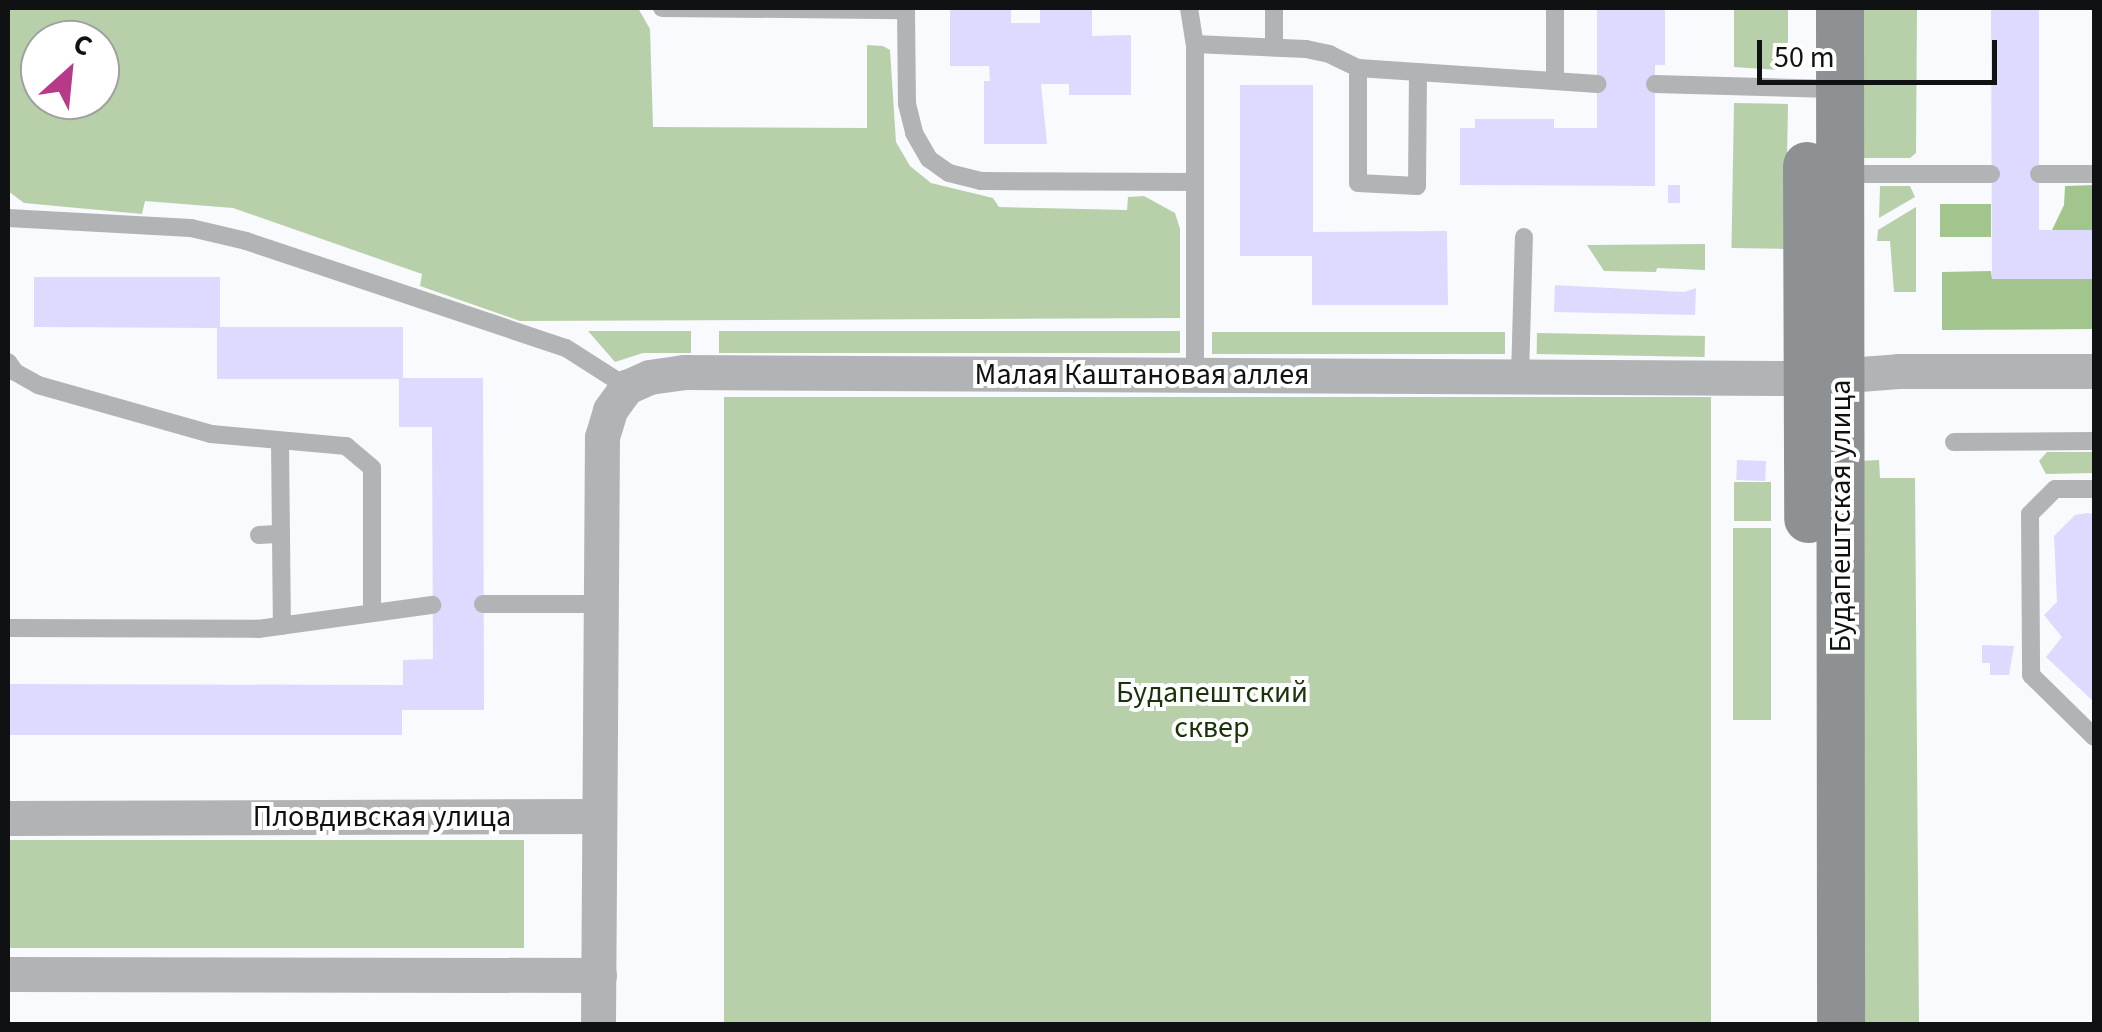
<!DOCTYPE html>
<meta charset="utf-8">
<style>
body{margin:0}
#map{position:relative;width:2102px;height:1032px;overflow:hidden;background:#f8fafe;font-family:"Source Sans 3",sans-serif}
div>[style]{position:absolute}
.green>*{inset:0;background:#b7d0a9;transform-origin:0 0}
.forest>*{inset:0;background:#a2c58e;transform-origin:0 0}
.building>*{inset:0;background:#ded9fe;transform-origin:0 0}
.lane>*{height:18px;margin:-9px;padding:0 9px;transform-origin:9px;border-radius:9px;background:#b1b3b5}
.street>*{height:35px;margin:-17.5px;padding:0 17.5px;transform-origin:17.5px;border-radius:17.5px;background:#b1b3b5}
.secondary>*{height:48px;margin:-24px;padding:0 24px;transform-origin:24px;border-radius:24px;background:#8e9193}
span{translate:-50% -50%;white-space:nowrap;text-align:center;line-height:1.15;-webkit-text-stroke:8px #fff;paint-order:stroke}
.street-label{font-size:30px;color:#0f1112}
.park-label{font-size:30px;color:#1c320b}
.frame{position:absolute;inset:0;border:10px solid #0f1112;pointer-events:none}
.north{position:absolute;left:20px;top:20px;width:100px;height:100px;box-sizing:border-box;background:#fff;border:2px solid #9fa0a0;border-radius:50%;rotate:27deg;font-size:28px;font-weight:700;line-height:40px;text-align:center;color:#0f1112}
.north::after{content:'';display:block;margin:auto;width:35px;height:45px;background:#b73987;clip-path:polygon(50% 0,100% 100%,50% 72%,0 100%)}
.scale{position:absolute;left:1757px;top:40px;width:240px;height:45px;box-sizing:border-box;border:5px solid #0f1112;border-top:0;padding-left:12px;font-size:30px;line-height:35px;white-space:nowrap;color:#0f1112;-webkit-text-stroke:8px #fff;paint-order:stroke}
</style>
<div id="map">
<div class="green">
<i style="clip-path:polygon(evenodd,8px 8px,638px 8px,650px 29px,653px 127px,867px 128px,867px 45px,883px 46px,890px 50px,896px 142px,910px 166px,931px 183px,993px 198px,999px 207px,1127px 210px,1128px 197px,1144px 196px,1175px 213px,1180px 229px,1180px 318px,520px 321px,420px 286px,422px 274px,233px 208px,145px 201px,142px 214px,24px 203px,8px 191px,8px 8px,40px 40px,100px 40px,100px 100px,40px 100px,40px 40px)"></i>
<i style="clip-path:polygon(1734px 8px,1788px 8px,1788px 66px,1779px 70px,1734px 67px)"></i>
<i style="clip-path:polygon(1858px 8px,1917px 8px,1916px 153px,1910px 158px,1858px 158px)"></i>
<i style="left:1734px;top:103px;width:54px;height:145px;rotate:1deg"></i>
<i style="clip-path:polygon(1880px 186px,1910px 186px,1915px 197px,1879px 218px)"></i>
<i style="clip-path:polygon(1916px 207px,1916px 292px,1894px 292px,1890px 241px,1877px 241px,1878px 230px)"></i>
<i style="clip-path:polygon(1705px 244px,1705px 270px,1657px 268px,1656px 272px,1604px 271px,1587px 245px)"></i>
<i style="clip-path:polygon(588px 331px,691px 331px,691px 353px,643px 353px,615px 362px)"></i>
<i style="left:719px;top:331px;width:461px;height:22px"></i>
<i style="left:1212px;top:332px;width:293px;height:22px"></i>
<i style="left:1537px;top:333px;width:168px;height:21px;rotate:1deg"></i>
<i style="left:724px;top:397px;width:987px;height:627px"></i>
<i style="clip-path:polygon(2047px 452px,2094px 452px,2094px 473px,2046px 474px,2039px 461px)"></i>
<i style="clip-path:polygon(1879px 460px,1880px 478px,1915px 478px,1919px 1024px,1858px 1024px,1858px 461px)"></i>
<i style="left:1734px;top:482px;width:37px;height:39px"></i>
<i style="left:1733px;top:528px;width:38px;height:192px"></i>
<i style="left:524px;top:840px;width:108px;height:516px;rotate:90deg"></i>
</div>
<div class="forest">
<i style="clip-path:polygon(2094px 185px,2094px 230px,2052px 230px,2064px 205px,2065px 186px)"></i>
<i style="left:1940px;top:204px;width:51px;height:33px"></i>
<i style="clip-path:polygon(1991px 271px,1992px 279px,2094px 279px,2094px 329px,1942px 330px,1942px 272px)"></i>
</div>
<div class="building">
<i style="clip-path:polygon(1040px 8px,1092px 8px,1092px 36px,1131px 35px,1131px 95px,1069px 95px,1069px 84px,1041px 84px,1047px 144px,984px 144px,984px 81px,990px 81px,989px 66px,950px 66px,950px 9px,1011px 9px,1011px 23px,1040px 23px)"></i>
<i style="clip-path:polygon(1597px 8px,1665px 8px,1665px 65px,1655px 65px,1655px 186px,1460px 185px,1460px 128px,1475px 128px,1475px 119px,1554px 119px,1554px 128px,1597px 128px)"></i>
<i style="clip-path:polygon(1991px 8px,2039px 8px,2039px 230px,2094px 230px,2094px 279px,1992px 279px)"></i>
<i style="clip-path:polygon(1240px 85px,1313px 85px,1313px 232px,1447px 231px,1448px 305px,1312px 305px,1312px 256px,1240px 256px)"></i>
<i style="left:1668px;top:185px;width:12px;height:18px"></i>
<i style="clip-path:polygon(34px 277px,220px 277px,220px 327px,403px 327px,403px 378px,483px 378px,484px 710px,402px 710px,402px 735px,8px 735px,8px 684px,403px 685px,403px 660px,433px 659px,432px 427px,399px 427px,399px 379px,217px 379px,217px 328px,34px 327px)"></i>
<i style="clip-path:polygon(1555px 285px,1684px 292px,1696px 288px,1695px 315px,1554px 312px)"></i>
<i style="left:1737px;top:460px;width:29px;height:20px;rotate:2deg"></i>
<i style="clip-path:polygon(2087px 513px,2094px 514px,2094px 702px,2046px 657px,2062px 637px,2044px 615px,2057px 602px,2054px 536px,2075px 515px)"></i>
<i style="clip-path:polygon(1982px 645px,2014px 646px,2009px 675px,1990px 675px,1990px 663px,1982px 663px)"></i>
</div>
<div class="lane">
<i style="left:662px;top:8px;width:244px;rotate:0.5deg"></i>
<i style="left:906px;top:10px;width:94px;rotate:89.4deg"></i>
<i style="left:907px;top:104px;width:30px;rotate:76deg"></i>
<i style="left:914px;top:133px;width:30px;rotate:60deg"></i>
<i style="left:929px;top:159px;width:24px;rotate:35deg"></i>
<i style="left:949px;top:173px;width:33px;rotate:14deg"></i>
<i style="left:981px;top:181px;width:213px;rotate:0.3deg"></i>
<i style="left:1189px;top:8px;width:36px;rotate:81deg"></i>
<i style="left:1195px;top:44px;width:332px;rotate:90deg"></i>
<i style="left:1274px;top:8px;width:37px;rotate:90deg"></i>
<i style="left:1195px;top:44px;width:111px;rotate:2.6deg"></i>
<i style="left:1306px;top:49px;width:24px;rotate:12deg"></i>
<i style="left:1329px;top:54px;width:32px;rotate:26deg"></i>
<i style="left:1358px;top:68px;width:240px;rotate:3.8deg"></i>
<i style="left:1358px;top:68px;width:115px;rotate:90deg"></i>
<i style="left:1358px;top:183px;width:59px;rotate:2.9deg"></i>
<i style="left:1417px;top:186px;width:114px;rotate:-89.5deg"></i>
<i style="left:1555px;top:81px;width:73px;rotate:-90deg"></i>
<i style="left:1655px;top:84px;width:184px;rotate:1.6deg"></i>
<i style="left:1842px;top:174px;width:149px"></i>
<i style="left:2039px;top:174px;width:55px"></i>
<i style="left:8px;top:218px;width:183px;rotate:3.1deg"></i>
<i style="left:191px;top:228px;width:57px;rotate:13.3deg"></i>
<i style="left:246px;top:241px;width:337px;rotate:18.5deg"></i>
<i style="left:566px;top:348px;width:72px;rotate:32.6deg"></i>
<i style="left:8px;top:362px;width:12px;rotate:55deg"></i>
<i style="left:15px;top:372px;width:26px;rotate:29deg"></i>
<i style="left:38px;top:385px;width:180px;rotate:15.8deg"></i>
<i style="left:211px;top:434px;width:136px;rotate:5.1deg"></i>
<i style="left:346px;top:446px;width:34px;rotate:40deg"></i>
<i style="left:372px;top:468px;width:145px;rotate:90deg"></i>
<i style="left:1520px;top:377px;width:140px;rotate:-88.4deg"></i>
<i style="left:280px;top:442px;width:184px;rotate:89.4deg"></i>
<i style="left:1954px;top:442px;width:140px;rotate:-0.4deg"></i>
<i style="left:2094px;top:489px;width:39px;rotate:180deg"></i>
<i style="left:2055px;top:489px;width:35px;rotate:135deg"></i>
<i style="left:2030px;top:514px;width:161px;rotate:89.6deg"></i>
<i style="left:2031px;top:675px;width:88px;rotate:44.5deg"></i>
<i style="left:259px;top:535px;width:22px;rotate:-3deg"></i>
<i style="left:483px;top:604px;width:117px"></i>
<i style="left:8px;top:628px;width:250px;rotate:0.2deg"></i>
<i style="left:258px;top:629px;width:176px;rotate:-7.9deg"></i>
</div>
<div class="street">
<i style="left:8px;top:818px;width:591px;rotate:-0.19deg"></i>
<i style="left:8px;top:974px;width:591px;rotate:0.1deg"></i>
<i style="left:598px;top:1024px;width:587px;rotate:-89.61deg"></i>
<i style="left:602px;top:437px;width:28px;rotate:-73deg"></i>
<i style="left:610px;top:410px;width:29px;rotate:-54deg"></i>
<i style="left:627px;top:387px;width:24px;rotate:-24deg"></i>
<i style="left:649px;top:377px;width:35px;rotate:-8deg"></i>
<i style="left:684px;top:372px;width:1124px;rotate:0.31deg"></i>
<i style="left:1808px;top:378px;width:90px;rotate:-4.4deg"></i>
<i style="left:1898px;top:371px;width:196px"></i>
</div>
<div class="secondary">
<i style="left:1840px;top:8px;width:1016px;rotate:89.94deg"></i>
<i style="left:1807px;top:166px;width:353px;rotate:89.8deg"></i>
</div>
<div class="street-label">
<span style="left:1142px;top:375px">Малая Каштановая аллея</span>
<span style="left:1841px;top:516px;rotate:-90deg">Будапештская улица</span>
<span style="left:382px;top:817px">Пловдивская улица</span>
</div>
<div class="park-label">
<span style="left:1212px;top:710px">Будапештский<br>сквер</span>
</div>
<div class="frame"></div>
<div class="north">С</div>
<div class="scale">50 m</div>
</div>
